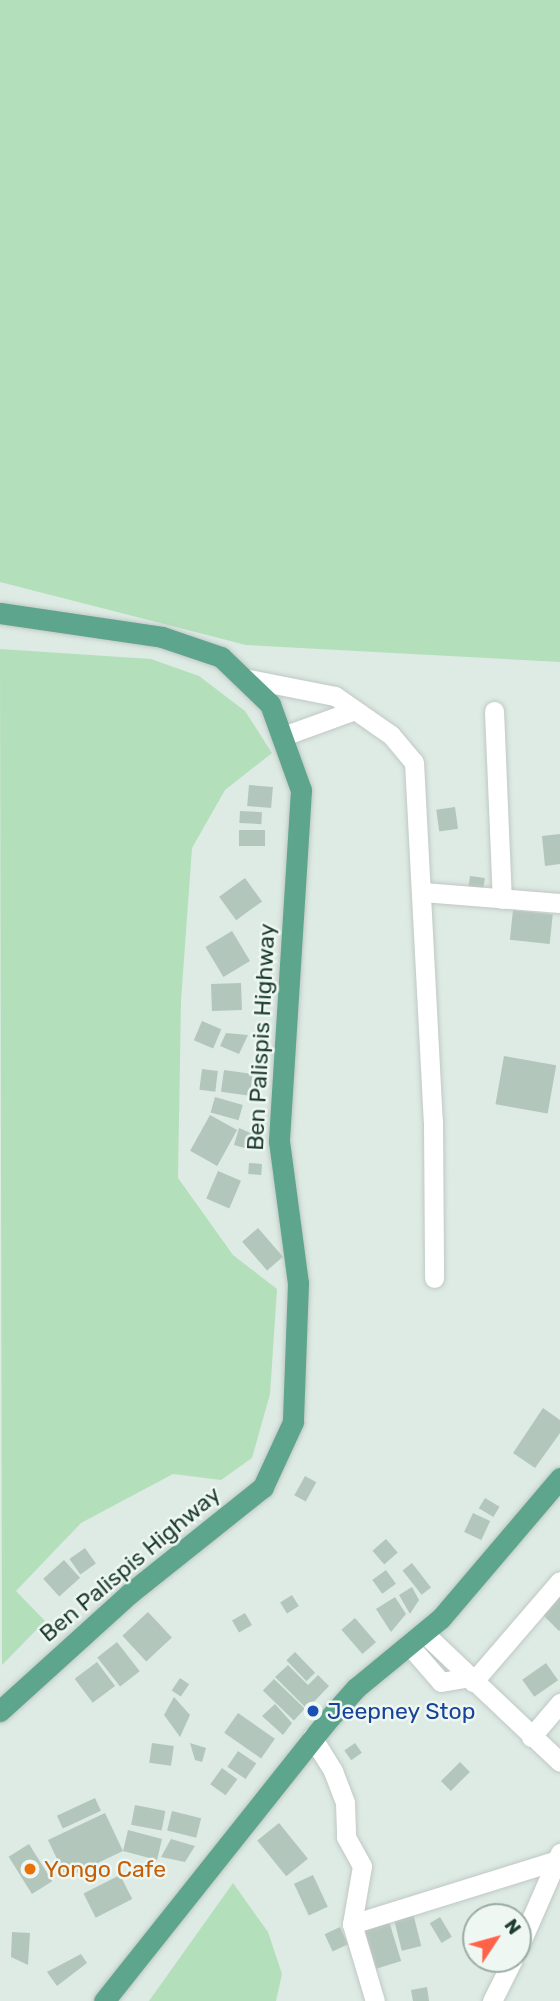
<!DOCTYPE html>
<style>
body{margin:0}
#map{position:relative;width:560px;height:2001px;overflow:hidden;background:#ddebe4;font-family:Rubik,sans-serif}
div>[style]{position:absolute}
.green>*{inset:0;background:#b4dfbb}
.building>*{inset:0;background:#b3c6bc;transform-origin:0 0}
.roads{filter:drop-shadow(0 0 2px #c0c8c5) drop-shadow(0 0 2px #c0c8c5)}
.minor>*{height:19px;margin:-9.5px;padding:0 9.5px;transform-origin:9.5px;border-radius:9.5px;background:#fff}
.major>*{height:21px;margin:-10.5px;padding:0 10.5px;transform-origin:10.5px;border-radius:10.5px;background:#5da58c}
.dots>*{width:19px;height:19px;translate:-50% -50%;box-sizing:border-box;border:4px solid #eef7f2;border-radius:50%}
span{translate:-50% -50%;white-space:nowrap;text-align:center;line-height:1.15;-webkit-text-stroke:5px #eef7f2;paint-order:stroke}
.street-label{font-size:23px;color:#1e3c31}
.transit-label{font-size:23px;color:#164399}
.left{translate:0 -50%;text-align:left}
.food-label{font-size:23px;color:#c56008}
.north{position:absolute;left:462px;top:1903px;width:70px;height:70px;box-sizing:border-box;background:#eef7f2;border:2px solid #9baca5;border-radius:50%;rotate:54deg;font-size:19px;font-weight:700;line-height:28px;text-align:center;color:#1e3c31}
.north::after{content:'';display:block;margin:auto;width:24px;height:32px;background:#ff6247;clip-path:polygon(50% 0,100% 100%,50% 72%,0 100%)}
</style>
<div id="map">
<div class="green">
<i style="clip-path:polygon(0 0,560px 0,560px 662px,246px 645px,0 582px)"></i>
<i style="clip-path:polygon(0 649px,151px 659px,199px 676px,245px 711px,272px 753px,225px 790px,192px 848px,181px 1001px,178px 1178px,233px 1255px,277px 1289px,270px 1394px,252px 1458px,221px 1480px,173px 1474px,81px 1523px,16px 1591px,45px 1621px,2px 1665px)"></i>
<i style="clip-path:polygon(233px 1883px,268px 1932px,282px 1974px,276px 2001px,149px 2001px)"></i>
</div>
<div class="building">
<i style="left:249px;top:785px;width:24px;height:21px;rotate:5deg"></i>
<i style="left:455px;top:807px;width:22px;height:19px;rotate:82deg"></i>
<i style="left:240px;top:811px;width:22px;height:12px;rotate:3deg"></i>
<i style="left:239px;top:830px;width:26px;height:16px"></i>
<i style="clip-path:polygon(560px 834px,560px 864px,545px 866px,542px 836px)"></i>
<i style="left:470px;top:876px;width:15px;height:11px;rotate:8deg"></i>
<i style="left:245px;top:878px;width:29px;height:32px;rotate:54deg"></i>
<i style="left:513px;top:910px;width:40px;height:30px;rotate:6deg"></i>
<i style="left:232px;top:931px;width:35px;height:31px;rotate:59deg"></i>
<i style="left:241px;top:983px;width:27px;height:30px;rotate:88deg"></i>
<i style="left:202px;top:1021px;width:21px;height:21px;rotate:23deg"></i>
<i style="clip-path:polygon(226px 1033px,248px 1035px,239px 1054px,220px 1046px)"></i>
<i style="left:504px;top:1056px;width:53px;height:49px;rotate:10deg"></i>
<i style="left:202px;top:1069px;width:16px;height:21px;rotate:7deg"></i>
<i style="left:224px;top:1070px;width:29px;height:22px;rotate:8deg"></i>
<i style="left:215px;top:1097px;width:29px;height:16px;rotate:16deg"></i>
<i style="left:210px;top:1115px;width:31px;height:41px;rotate:29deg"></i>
<i style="clip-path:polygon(239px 1128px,255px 1135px,255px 1151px,234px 1145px)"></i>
<i style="left:249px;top:1163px;width:13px;height:11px;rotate:4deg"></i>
<i style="left:218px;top:1171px;width:25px;height:30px;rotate:23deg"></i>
<i style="left:258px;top:1228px;width:38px;height:21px;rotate:49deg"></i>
<i style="clip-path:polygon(543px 1408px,560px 1420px,560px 1433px,535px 1468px,513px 1453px)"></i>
<i style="left:305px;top:1476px;width:13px;height:22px;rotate:29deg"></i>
<i style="left:485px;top:1498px;width:17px;height:12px;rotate:31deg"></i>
<i style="left:473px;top:1513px;width:19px;height:21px;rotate:25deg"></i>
<i style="left:386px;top:1539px;width:18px;height:18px;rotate:49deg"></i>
<i style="left:85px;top:1548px;width:19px;height:19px;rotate:55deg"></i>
<i style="left:64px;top:1560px;width:24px;height:28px;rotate:48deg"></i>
<i style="left:412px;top:1563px;width:31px;height:12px;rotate:52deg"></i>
<i style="left:386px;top:1570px;width:17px;height:17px;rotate:54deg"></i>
<i style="clip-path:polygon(412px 1587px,419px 1600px,410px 1614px,399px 1595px)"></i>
<i style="left:292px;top:1595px;width:13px;height:14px;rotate:58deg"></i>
<i style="clip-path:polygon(560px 1596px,560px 1630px,559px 1631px,542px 1614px)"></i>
<i style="clip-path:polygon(395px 1597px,406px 1614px,391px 1632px,376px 1609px)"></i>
<i style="left:148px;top:1612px;width:35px;height:35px;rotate:47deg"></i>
<i style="left:245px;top:1613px;width:14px;height:15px;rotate:60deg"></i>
<i style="left:355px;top:1618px;width:32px;height:18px;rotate:49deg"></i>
<i style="left:117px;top:1642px;width:37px;height:25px;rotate:52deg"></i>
<i style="left:295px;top:1652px;width:29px;height:12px;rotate:46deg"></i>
<i style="left:97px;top:1662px;width:30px;height:28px;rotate:53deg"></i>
<i style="left:546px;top:1663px;width:21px;height:29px;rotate:55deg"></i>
<i style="clip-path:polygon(288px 1665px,308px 1685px,318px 1675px,329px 1686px,307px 1709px,275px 1677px)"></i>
<i style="left:180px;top:1678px;width:11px;height:15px;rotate:34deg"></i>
<i style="left:274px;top:1679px;width:43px;height:16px;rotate:44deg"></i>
<i style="clip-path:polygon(174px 1697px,190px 1715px,180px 1737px,164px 1715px)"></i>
<i style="clip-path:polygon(275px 1704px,292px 1723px,283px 1735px,262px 1716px)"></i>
<i style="left:238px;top:1713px;width:45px;height:24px;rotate:35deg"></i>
<i style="left:152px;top:1743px;width:22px;height:20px;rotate:8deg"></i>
<i style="clip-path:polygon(190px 1743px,206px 1748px,202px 1762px,195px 1760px)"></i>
<i style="left:355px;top:1743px;width:12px;height:13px;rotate:55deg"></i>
<i style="left:238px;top:1751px;width:22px;height:19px;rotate:34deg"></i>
<i style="left:460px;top:1762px;width:14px;height:27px;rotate:45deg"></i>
<i style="left:222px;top:1768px;width:19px;height:20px;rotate:36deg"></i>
<i style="left:95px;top:1798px;width:14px;height:42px;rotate:65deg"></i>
<i style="left:135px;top:1805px;width:31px;height:20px;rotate:11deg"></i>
<i style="left:172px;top:1811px;width:30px;height:20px;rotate:14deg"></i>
<i style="clip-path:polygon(105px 1813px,123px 1851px,128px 1830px,162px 1839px,157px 1860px,123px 1851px,66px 1878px,48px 1840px)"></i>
<i style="left:279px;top:1823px;width:46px;height:28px;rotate:51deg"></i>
<i style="clip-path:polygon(171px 1839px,195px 1846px,185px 1862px,161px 1857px)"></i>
<i style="left:29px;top:1844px;width:44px;height:24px;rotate:58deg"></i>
<i style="left:120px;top:1875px;width:27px;height:41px;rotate:63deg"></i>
<i style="left:313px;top:1875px;width:35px;height:21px;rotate:65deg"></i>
<i style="left:413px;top:1913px;width:34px;height:20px;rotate:76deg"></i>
<i style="left:440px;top:1917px;width:23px;height:12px;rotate:59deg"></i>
<i style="left:388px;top:1918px;width:45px;height:26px;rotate:73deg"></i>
<i style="left:340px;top:1927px;width:19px;height:17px;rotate:65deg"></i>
<i style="clip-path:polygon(12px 1932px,30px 1933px,28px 1965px,11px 1957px)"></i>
<i style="clip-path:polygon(81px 1954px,87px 1963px,57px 1986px,47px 1972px)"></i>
<i style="clip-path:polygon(427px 1987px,429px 2001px,413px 2001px,411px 1990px)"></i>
</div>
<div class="roads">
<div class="minor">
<i style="left:249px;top:679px;width:88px;rotate:11.2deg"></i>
<i style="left:335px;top:696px;width:68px;rotate:34.9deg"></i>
<i style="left:391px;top:735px;width:35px;rotate:50deg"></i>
<i style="left:414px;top:762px;width:360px;rotate:87deg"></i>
<i style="left:433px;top:1121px;width:157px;rotate:89.6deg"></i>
<i style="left:494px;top:711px;width:188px;rotate:87.6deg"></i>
<i style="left:286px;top:735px;width:73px;rotate:-19.9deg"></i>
<i style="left:423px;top:892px;width:137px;rotate:4.6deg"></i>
<i style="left:424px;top:1633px;width:187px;rotate:43.5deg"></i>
<i style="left:408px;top:1644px;width:50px;rotate:49deg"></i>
<i style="left:441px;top:1682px;width:27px;rotate:-10deg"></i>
<i style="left:473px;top:1682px;width:133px;rotate:-49.3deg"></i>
<i style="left:312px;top:1737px;width:40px;rotate:58deg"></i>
<i style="left:333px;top:1771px;width:34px;rotate:69deg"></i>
<i style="left:345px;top:1803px;width:34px;rotate:88deg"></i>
<i style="left:346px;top:1837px;width:33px;rotate:61deg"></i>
<i style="left:362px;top:1866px;width:59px;rotate:99.8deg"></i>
<i style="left:352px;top:1924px;width:80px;rotate:73.4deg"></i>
<i style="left:531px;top:1737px;width:45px;rotate:-49.5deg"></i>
<i style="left:352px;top:1924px;width:215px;rotate:-17.3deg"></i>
<i style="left:518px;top:1949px;width:105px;rotate:-66.4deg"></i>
<i style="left:492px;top:2001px;width:47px;rotate:-63.4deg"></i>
</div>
<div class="major">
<i style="left:0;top:613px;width:164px;rotate:8.4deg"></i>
<i style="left:162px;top:637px;width:62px;rotate:18.7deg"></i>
<i style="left:221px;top:657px;width:68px;rotate:43.8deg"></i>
<i style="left:270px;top:704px;width:91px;rotate:70.2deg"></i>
<i style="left:301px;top:790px;width:352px;rotate:93.6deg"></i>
<i style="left:279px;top:1141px;width:143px;rotate:82.4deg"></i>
<i style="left:298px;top:1283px;width:139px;rotate:92.1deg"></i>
<i style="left:293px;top:1422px;width:72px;rotate:114.8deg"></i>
<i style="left:263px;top:1487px;width:170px;rotate:141.4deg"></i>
<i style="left:130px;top:1593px;width:176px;rotate:137.8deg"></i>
<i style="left:104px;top:2001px;width:355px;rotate:-51.5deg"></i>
<i style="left:325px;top:1723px;width:47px;rotate:-48.5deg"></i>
<i style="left:356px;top:1688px;width:110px;rotate:-39.5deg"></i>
<i style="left:441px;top:1618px;width:184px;rotate:-49.6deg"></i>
</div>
</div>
<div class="dots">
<i style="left:313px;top:1711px;background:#1a4fb4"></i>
<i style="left:30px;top:1869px;background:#e8710a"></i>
</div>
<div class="street-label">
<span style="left:261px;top:1037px;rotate:-87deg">Ben Palispis Highway</span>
<span style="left:130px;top:1564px;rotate:-40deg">Ben Palispis Highway</span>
</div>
<div class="transit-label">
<span class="left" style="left:327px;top:1711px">Jeepney Stop</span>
</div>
<div class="food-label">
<span class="left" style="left:44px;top:1869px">Yongo Cafe</span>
</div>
<div class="north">N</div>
</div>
